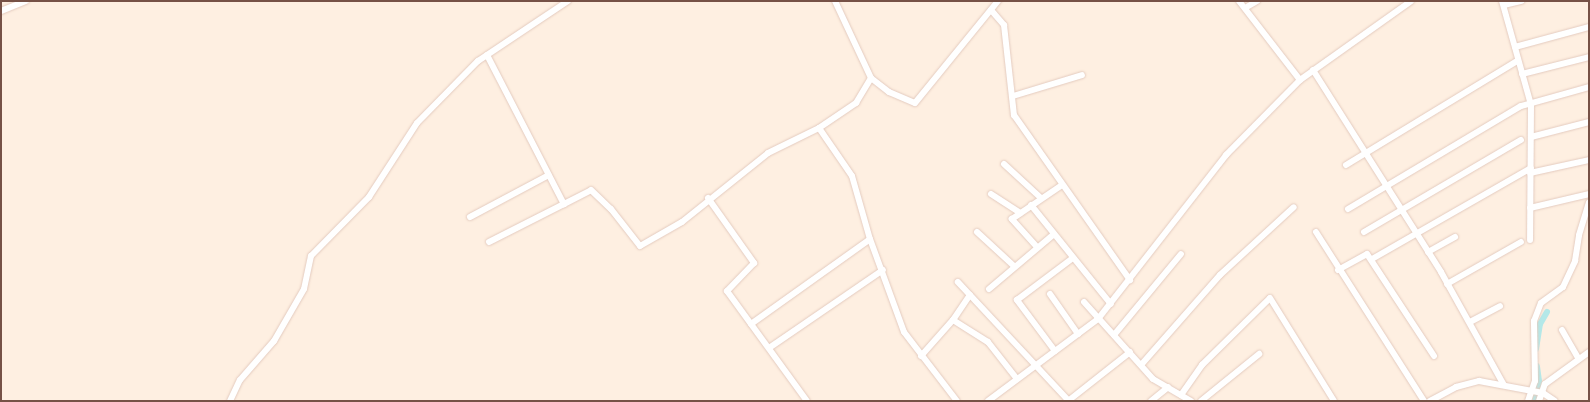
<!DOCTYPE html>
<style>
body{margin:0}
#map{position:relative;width:1590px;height:402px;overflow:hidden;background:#feefe1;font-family:"Open Sans",sans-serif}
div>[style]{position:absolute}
.canal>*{height:6px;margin:-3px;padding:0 3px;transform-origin:3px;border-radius:3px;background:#b4e8e8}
.roads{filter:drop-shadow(0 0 1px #e4cbbf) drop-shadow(0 0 1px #e4cbbf)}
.minor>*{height:6px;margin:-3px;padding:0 3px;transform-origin:3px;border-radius:3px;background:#fff}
span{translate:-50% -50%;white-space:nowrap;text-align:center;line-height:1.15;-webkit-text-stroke:3px #fff3e8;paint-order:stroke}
.frame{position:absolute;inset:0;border:2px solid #765146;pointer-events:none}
</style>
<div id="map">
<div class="canal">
<i style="left:1536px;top:349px;width:25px;rotate:-81deg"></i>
<i style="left:1540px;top:324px;width:14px;rotate:-60deg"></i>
<i style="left:1535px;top:401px;width:20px;rotate:-79deg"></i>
<i style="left:1539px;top:381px;width:15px;rotate:-98deg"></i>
</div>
<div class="roads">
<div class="minor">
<i style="left:835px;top:1px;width:85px;rotate:64.9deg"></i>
<i style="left:871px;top:78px;width:23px;rotate:38deg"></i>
<i style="left:889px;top:92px;width:28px;rotate:23deg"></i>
<i style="left:915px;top:103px;width:132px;rotate:-50.9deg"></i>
<i style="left:1239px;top:1px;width:100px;rotate:52.3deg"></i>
<i style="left:1502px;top:1px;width:108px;rotate:74.4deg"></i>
<i style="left:1531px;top:105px;width:135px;rotate:90.4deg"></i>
<i style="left:1504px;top:5px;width:18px;rotate:-13deg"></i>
<i style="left:1245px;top:8px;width:14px;rotate:-30deg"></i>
<i style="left:991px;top:10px;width:20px;rotate:49deg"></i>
<i style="left:1004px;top:25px;width:91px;rotate:83.7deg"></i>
<i style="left:1014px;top:115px;width:202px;rotate:54.9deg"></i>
<i style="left:1px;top:11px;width:27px;rotate:-22deg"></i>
<i style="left:1515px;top:47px;width:77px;rotate:-15.1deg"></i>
<i style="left:487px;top:55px;width:168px;rotate:62.7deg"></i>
<i style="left:564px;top:204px;width:30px;rotate:-27deg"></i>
<i style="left:591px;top:190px;width:28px;rotate:44deg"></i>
<i style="left:611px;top:209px;width:47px;rotate:51.9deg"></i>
<i style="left:640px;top:246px;width:48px;rotate:-29.7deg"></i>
<i style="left:682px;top:222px;width:110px;rotate:-38.7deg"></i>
<i style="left:768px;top:153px;width:57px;rotate:-26.1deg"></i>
<i style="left:819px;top:128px;width:45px;rotate:-34deg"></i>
<i style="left:856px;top:103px;width:29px;rotate:-59deg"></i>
<i style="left:1313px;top:70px;width:239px;rotate:57.6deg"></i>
<i style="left:1441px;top:272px;width:129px;rotate:60.9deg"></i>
<i style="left:1522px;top:74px;width:69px;rotate:-14.2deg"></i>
<i style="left:1013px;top:96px;width:72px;rotate:-16.9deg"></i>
<i style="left:819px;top:128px;width:58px;rotate:55.5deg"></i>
<i style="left:852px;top:176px;width:66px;rotate:74.1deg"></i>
<i style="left:870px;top:239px;width:99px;rotate:69.9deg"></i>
<i style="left:904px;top:332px;width:87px;rotate:52.5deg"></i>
<i style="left:1531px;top:137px;width:60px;rotate:-14.5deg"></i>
<i style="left:1004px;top:164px;width:50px;rotate:42.6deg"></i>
<i style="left:1346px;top:165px;width:200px;rotate:-31.3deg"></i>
<i style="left:1530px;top:173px;width:60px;rotate:-12.4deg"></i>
<i style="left:991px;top:194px;width:35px;rotate:33deg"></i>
<i style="left:708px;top:198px;width:80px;rotate:54.7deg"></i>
<i style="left:754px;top:263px;width:39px;rotate:134deg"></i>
<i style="left:727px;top:291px;width:136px;rotate:54deg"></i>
<i style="left:1031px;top:205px;width:127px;rotate:51.1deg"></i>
<i style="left:1530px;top:208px;width:61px;rotate:-13.3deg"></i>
<i style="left:1348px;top:209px;width:201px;rotate:-30.8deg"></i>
<i style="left:1521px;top:106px;width:71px;rotate:-15.6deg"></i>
<i style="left:470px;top:217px;width:89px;rotate:-28deg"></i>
<i style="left:977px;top:232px;width:50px;rotate:42.6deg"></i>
<i style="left:1316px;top:232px;width:201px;rotate:57.4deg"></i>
<i style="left:1364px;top:232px;width:182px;rotate:-30.4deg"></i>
<i style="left:489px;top:242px;width:84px;rotate:-26.9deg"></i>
<i style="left:1037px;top:247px;width:38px;rotate:-132deg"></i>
<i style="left:1012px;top:219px;width:60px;rotate:-34.2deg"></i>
<i style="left:1428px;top:252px;width:31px;rotate:-29deg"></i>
<i style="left:1372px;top:259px;width:183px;rotate:-29.8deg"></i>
<i style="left:1338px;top:270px;width:33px;rotate:-29deg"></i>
<i style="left:1367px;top:254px;width:122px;rotate:56.7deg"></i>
<i style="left:1447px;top:284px;width:85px;rotate:-29.6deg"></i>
<i style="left:989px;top:289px;width:85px;rotate:-40.2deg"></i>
<i style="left:1050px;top:294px;width:49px;rotate:55deg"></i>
<i style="left:970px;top:295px;width:145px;rotate:47deg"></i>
<i style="left:1084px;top:302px;width:103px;rotate:48.1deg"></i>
<i style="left:1153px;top:379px;width:44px;rotate:30.1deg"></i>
<i style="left:953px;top:320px;width:41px;rotate:32.2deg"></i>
<i style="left:988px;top:342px;width:47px;rotate:51.9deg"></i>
<i style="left:1470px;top:322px;width:34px;rotate:-28deg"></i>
<i style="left:751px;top:324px;width:146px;rotate:-35.5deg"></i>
<i style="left:1562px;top:330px;width:32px;rotate:60deg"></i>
<i style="left:1114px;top:335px;width:105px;rotate:-50.4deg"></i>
<i style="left:769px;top:348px;width:138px;rotate:-34.4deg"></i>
<i style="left:1055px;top:351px;width:64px;rotate:-126.7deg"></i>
<i style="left:1017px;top:300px;width:70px;rotate:-36.9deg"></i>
<i style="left:921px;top:356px;width:48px;rotate:-48.4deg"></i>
<i style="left:953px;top:320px;width:30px;rotate:-56deg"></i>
<i style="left:970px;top:295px;width:18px;rotate:-133deg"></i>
<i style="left:1141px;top:365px;width:120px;rotate:-48.7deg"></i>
<i style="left:1220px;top:275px;width:100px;rotate:-42.6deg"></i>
<i style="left:1181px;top:395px;width:37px;rotate:-55deg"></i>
<i style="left:1202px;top:365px;width:95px;rotate:-44.6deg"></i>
<i style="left:1270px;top:298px;width:121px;rotate:58.1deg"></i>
<i style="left:230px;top:401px;width:23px;rotate:-65deg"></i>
<i style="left:240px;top:380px;width:52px;rotate:-48.9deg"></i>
<i style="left:274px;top:341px;width:60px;rotate:-60deg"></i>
<i style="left:304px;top:289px;width:34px;rotate:-78deg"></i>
<i style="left:311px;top:256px;width:83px;rotate:-45.5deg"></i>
<i style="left:369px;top:197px;width:88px;rotate:-57deg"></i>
<i style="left:417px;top:123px;width:87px;rotate:-45.5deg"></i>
<i style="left:478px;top:61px;width:108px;rotate:-33.7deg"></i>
<i style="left:988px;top:401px;width:137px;rotate:-36.7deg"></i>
<i style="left:1098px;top:319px;width:208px;rotate:-52deg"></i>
<i style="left:1226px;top:155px;width:105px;rotate:-45.4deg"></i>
<i style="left:1300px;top:80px;width:136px;rotate:-35.4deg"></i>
<i style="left:1068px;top:401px;width:79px;rotate:-38.3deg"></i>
<i style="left:1151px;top:401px;width:22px;rotate:-39deg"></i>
<i style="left:1201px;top:401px;width:75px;rotate:-39deg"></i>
<i style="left:1430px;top:401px;width:30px;rotate:-28deg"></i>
<i style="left:1456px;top:387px;width:24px;rotate:-15deg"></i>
<i style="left:1479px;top:381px;width:65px;rotate:10.6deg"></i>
<i style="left:1543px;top:393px;width:14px;rotate:34deg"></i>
<i style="left:1528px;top:401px;width:21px;rotate:-71deg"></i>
<i style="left:1535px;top:381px;width:60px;rotate:-91deg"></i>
<i style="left:1534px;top:321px;width:19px;rotate:-69deg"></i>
<i style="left:1541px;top:303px;width:27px;rotate:-36deg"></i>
<i style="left:1563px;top:287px;width:29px;rotate:-65deg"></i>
<i style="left:1575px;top:261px;width:26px;rotate:-81deg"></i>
<i style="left:1579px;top:235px;width:34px;rotate:-73deg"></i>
<i style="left:1539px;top:401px;width:18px;rotate:-71deg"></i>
<i style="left:1545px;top:384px;width:54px;rotate:-36deg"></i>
</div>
</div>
<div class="frame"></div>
</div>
